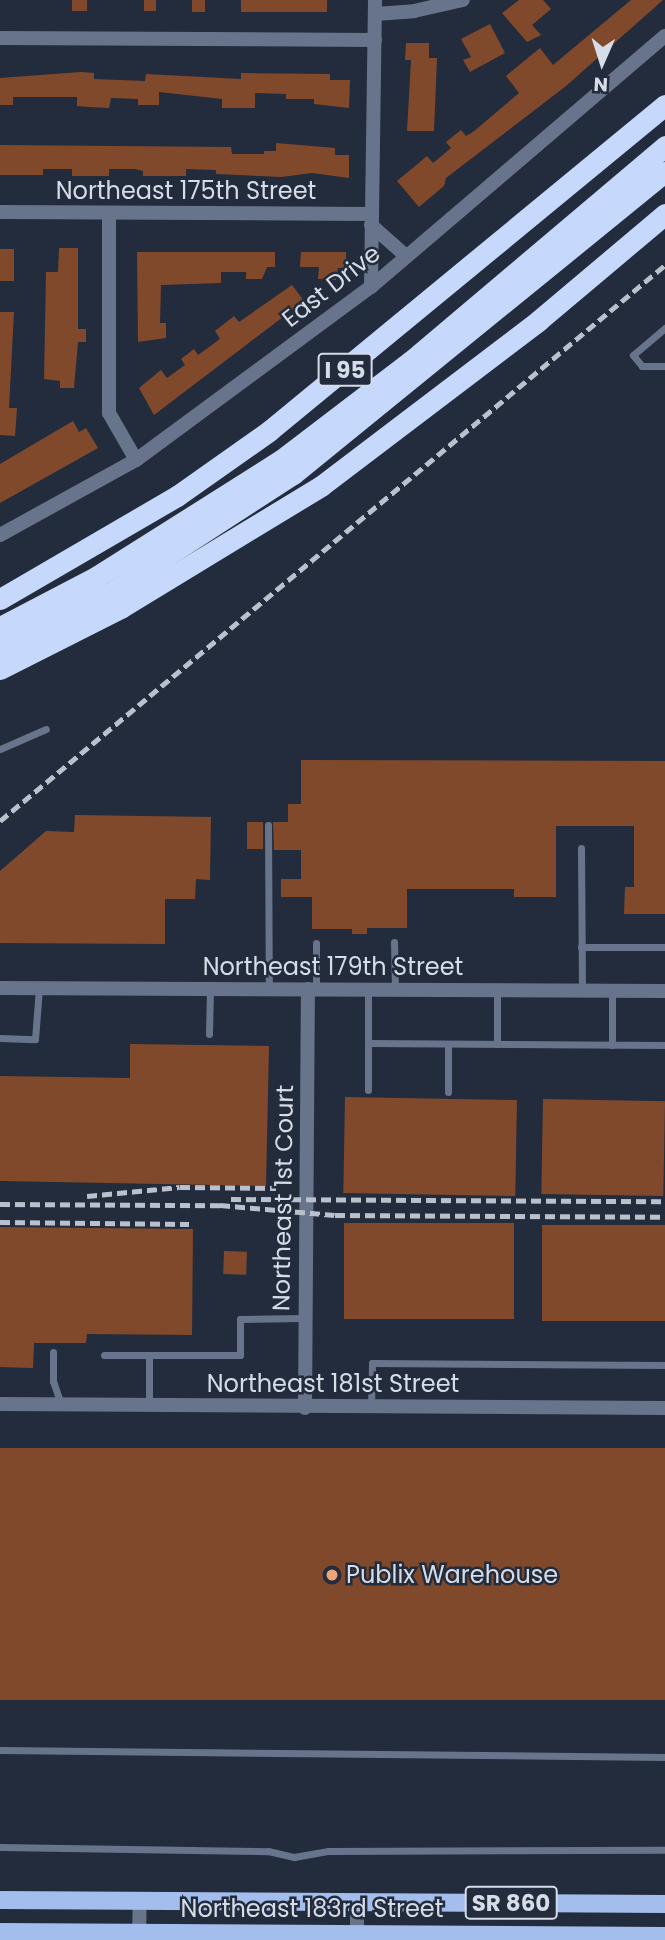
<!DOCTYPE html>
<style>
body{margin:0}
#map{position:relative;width:665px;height:1940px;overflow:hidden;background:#232c3c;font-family:Poppins,sans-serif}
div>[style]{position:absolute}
.building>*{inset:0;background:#80492c;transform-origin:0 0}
.service>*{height:7px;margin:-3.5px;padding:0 3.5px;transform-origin:3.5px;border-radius:3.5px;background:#68748b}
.minor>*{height:14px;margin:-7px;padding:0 7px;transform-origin:7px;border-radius:7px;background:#68748b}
.primary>*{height:18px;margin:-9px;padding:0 9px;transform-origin:9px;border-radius:9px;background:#a3bdec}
.motorway>*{height:21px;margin:-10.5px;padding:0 10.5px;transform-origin:10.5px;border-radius:10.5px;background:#c6d9fc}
.rail>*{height:4.5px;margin-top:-2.25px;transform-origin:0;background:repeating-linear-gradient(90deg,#bac0cc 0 10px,transparent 0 15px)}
.dots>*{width:19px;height:19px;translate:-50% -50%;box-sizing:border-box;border:4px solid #232c3c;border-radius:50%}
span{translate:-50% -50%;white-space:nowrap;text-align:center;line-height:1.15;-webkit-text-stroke:5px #232c3c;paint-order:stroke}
.shield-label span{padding:2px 5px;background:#232c3c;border:2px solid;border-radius:5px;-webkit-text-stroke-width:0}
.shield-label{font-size:23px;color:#d7dde8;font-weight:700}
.street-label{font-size:24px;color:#d7dde8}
.poi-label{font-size:24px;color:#d7dde8}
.left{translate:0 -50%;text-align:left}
.north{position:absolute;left:567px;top:28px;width:70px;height:70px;-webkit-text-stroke:5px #232c3c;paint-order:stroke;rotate:183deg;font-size:19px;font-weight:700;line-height:28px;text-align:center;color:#d7dde8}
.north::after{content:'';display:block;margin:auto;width:24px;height:32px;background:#d7dde8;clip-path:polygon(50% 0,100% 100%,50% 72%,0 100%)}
</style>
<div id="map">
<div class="building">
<i style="left:72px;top:0;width:15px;height:11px"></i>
<i style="left:144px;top:0;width:12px;height:11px"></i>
<i style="left:192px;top:0;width:13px;height:12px"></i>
<i style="left:241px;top:0;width:86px;height:12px"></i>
<i style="clip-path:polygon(519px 0,543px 0,551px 9px,532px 25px,541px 35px,527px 42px,502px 13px)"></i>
<i style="clip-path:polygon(631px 0,663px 0,566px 86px,446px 178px,444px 186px,419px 207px,397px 181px,427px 156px,433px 163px,451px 148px,446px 142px,461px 130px,466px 136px,473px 132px,519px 93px,506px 76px,540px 48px,553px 65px)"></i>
<i style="clip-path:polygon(490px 24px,505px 53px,470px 72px,463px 60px,471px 57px,461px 39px)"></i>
<i style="clip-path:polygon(406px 43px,429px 43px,429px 58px,437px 58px,434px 131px,407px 131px,411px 60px,405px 60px)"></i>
<i style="clip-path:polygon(81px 72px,94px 73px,94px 79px,145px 81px,146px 74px,241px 79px,241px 73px,330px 74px,330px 80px,350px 80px,349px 108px,314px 104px,314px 99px,286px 99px,286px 94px,255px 93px,255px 108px,222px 108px,222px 99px,159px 92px,159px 105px,138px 105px,138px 99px,111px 98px,109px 108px,89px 107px,77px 106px,77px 97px,13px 97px,13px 105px,0 105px,0 78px)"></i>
<i style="clip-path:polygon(276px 143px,335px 148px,335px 155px,349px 155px,349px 178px,312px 173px,281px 177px,216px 174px,216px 170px,186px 169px,186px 176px,143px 176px,143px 171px,135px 169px,109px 169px,109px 176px,72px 176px,72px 169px,43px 169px,43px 175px,0 175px,0 145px,231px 147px,232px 154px,264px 154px,264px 151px,276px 151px)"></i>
<i style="clip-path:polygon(59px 248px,78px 248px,78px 329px,86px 329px,86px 342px,78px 342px,74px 388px,60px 388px,60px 381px,44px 379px,46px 272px,58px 272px)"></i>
<i style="left:0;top:249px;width:14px;height:32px"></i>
<i style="clip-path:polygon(137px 252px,275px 252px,275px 267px,267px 267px,262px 279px,246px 279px,246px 272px,221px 272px,221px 283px,161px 285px,160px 323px,166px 323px,166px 338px,138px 342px)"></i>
<i style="clip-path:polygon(301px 252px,346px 252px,346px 268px,338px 268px,336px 280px,318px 279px,319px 267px,300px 267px)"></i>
<i style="clip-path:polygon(292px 285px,304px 301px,154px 415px,139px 388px,161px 370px,167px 378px,185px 365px,181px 359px,194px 349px,198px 355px,220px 339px,215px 331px,234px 316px,239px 322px)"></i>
<i style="clip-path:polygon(0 312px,14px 312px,9px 408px,17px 408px,15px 436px,0 435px)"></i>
<i style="clip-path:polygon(73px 421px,79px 432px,86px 428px,98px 448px,0 503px,0 464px)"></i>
<i style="clip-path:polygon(301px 760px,665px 761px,665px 914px,624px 914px,625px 887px,634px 887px,634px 826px,556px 826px,556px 897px,514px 897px,514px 889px,407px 889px,407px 928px,367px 928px,367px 934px,352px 934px,352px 929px,312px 929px,312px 897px,281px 897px,281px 879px,301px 879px,301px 850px,274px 850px,273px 822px,288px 822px,288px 804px,301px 804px)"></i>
<i style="clip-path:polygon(75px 815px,211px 817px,210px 880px,196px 879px,195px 899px,165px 899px,165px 944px,0 943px,0 871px,46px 831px,74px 832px)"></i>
<i style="left:247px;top:822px;width:16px;height:27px"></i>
<i style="clip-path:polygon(130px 1044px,269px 1046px,266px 1186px,0 1181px,0 1076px,130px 1078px)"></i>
<i style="left:345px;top:1097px;width:172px;height:96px;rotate:1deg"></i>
<i style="left:543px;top:1099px;width:122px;height:95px;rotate:1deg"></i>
<i style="left:344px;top:1223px;width:170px;height:96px"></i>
<i style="left:542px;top:1225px;width:123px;height:96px"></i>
<i style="clip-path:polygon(0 1227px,193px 1229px,192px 1335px,87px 1334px,86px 1343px,34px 1343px,33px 1368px,0 1367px)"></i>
<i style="left:224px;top:1251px;width:23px;height:23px;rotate:2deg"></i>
<i style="left:0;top:1448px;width:665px;height:252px"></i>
</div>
<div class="service">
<i style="left:665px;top:328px;width:42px;rotate:139.8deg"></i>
<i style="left:633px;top:355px;width:14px;rotate:51deg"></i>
<i style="left:642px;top:366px;width:23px"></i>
<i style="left:0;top:749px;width:50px;rotate:-23.5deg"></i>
<i style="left:268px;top:825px;width:164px;rotate:89.7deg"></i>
<i style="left:581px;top:848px;width:143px;rotate:89.6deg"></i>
<i style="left:394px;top:942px;width:48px;rotate:88.8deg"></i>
<i style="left:316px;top:943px;width:46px;rotate:90deg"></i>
<i style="left:581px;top:947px;width:84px"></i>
<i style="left:497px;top:990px;width:54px;rotate:90deg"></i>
<i style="left:209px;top:1034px;width:45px;rotate:-88.7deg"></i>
<i style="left:0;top:1038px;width:35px;rotate:2deg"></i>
<i style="left:35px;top:1039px;width:51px;rotate:-85.5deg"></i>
<i style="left:368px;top:1043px;width:54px;rotate:-90deg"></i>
<i style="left:612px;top:1045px;width:54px;rotate:-90deg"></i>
<i style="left:368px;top:1090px;width:47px;rotate:-90deg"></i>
<i style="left:368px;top:1043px;width:297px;rotate:0.4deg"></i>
<i style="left:448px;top:1092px;width:48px;rotate:-90deg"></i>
<i style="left:53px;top:1352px;width:29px;rotate:90deg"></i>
<i style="left:53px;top:1381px;width:24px;rotate:71deg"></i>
<i style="left:104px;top:1355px;width:136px"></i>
<i style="left:240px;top:1355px;width:36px;rotate:-90deg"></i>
<i style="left:240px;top:1319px;width:64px;rotate:-0.9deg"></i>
<i style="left:149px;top:1405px;width:50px;rotate:-90deg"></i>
<i style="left:371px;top:1408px;width:45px;rotate:-88.7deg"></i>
<i style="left:372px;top:1363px;width:293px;rotate:0.4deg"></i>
<i style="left:0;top:1750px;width:665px;rotate:0.6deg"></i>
<i style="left:0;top:1847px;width:268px;rotate:0.9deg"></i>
<i style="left:268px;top:1851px;width:27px;rotate:13deg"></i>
<i style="left:294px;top:1857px;width:35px;rotate:-10deg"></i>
<i style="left:328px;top:1851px;width:337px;rotate:-0.2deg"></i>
</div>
<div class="minor">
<i style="left:375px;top:14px;width:39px;rotate:-4deg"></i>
<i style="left:414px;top:11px;width:50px;rotate:-12.7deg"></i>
<i style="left:0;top:38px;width:375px;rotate:0.3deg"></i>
<i style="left:0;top:212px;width:371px;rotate:0.3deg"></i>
<i style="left:109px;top:213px;width:200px;rotate:90deg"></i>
<i style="left:109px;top:413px;width:54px;rotate:60.1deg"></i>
<i style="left:371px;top:225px;width:47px;rotate:41.5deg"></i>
<i style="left:371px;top:287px;width:287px;rotate:-89.2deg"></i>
<i style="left:0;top:535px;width:155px;rotate:-28.9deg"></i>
<i style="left:136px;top:460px;width:292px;rotate:-36.4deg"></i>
<i style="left:371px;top:287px;width:387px;rotate:-40.5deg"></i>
<i style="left:0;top:988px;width:665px;rotate:0.26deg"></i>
<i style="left:0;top:1404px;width:665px;rotate:0.34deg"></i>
<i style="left:305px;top:1408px;width:419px;rotate:-89.6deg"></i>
<i style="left:139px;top:1940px;width:39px;rotate:-89deg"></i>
<i style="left:357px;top:1940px;width:38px;rotate:-90deg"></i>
</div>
<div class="primary">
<i style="left:0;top:1900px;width:665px;rotate:0.34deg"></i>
<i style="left:0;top:1932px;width:665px;rotate:0.34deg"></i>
</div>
<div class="motorway">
<i style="left:0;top:599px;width:205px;rotate:-30.2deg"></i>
<i style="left:177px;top:496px;width:113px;rotate:-35.2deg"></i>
<i style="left:269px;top:431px;width:513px;rotate:-39.46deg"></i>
<i style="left:0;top:627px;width:108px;rotate:-27.5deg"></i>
<i style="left:96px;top:577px;width:219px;rotate:-32.3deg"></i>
<i style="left:281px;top:460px;width:163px;rotate:-37.3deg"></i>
<i style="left:411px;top:361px;width:333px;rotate:-40.2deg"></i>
<i style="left:0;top:647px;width:120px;rotate:-26.1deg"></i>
<i style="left:108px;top:594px;width:221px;rotate:-33deg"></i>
<i style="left:293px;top:474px;width:479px;rotate:-39.1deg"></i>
<i style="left:0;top:669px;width:137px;rotate:-26.9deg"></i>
<i style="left:122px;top:607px;width:233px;rotate:-31.3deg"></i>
<i style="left:321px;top:486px;width:273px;rotate:-37.2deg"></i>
<i style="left:538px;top:321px;width:166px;rotate:-40.1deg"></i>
</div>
<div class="rail">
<i style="left:0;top:821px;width:867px;rotate:-39.9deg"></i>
<i style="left:87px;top:1196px;width:93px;rotate:-5.5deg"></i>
<i style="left:180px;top:1187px;width:96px;rotate:0.6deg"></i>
<i style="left:231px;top:1199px;width:434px;rotate:0.3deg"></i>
<i style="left:0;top:1204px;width:220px;rotate:0.3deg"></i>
<i style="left:220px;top:1205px;width:115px;rotate:5deg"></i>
<i style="left:335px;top:1215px;width:330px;rotate:0.3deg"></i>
<i style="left:0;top:1222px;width:189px;rotate:0.6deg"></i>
</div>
<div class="dots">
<i style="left:332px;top:1575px;background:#f0a27a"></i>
</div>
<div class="shield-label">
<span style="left:345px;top:370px">I 95</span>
<span style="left:511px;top:1903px">SR 860</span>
</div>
<div class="street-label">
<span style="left:186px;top:191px">Northeast 175th Street</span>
<span style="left:331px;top:286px;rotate:-38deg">East Drive</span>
<span style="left:333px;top:967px">Northeast 179th Street</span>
<span style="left:283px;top:1198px;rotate:-89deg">Northeast 1st Court</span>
<span style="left:333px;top:1384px">Northeast 181st Street</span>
<span style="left:312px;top:1909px">Northeast 183rd Street</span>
</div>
<div class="poi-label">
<span class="left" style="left:346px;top:1575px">Publix Warehouse</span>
</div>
<div class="north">N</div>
</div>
